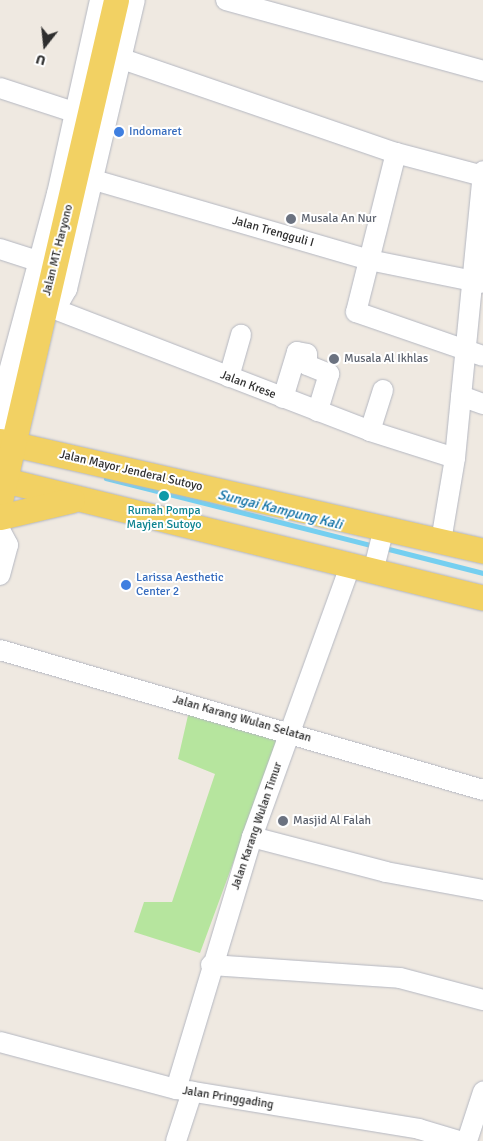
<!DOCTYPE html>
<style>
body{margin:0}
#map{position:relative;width:483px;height:1141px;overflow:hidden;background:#efe9e1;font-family:Signika,sans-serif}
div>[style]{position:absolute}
.green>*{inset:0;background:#b6e59e}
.stream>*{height:4.5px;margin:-2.25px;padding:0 2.25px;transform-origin:2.25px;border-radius:2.25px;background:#75cff0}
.roads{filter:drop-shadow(0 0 1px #b4b7c1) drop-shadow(0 0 1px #b4b7c1)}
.minor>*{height:20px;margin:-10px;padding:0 10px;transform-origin:10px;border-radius:10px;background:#fff}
.major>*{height:25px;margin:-12.5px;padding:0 12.5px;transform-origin:12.5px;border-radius:12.5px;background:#f2d163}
.dots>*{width:14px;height:14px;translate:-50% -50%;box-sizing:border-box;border:2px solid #fff;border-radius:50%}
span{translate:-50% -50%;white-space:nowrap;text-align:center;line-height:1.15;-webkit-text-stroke:4px #fff;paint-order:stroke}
.shop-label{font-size:12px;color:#366cbe}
.left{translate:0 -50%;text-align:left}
.worship-label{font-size:12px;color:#5b616d}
.street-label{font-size:12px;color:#2e2e2e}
.culture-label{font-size:12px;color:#0d838f}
.water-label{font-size:14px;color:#0d6fa3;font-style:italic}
.north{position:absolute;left:20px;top:20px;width:50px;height:50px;-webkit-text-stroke:4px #fff;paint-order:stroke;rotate:196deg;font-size:14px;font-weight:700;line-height:20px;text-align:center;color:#2e2e2e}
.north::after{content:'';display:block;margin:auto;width:18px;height:22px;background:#2e2e2e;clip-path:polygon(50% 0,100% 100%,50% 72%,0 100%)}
</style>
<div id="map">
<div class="green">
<i style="clip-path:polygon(189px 711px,279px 738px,200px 953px,134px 932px,144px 902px,172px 902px,215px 774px,178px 759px)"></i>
</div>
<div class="stream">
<i style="left:106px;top:478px;width:277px;rotate:14.2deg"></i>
<i style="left:385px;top:548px;width:101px;rotate:14.3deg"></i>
</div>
<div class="roads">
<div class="minor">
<i style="left:226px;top:0;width:267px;rotate:15.4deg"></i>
<i style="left:105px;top:53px;width:308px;rotate:19deg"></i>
<i style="left:396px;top:153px;width:90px;rotate:14.8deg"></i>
<i style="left:0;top:88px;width:90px;rotate:18deg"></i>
<i style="left:396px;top:153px;width:164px;rotate:104.1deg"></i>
<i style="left:356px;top:312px;width:134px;rotate:19.1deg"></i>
<i style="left:77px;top:175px;width:304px;rotate:16.2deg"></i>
<i style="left:369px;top:260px;width:116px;rotate:11.4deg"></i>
<i style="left:0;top:249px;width:56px;rotate:17.8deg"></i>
<i style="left:45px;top:300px;width:16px;rotate:-4deg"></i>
<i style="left:61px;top:299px;width:12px;rotate:-59deg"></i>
<i style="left:67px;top:289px;width:297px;rotate:-76.8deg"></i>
<i style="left:44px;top:305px;width:350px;rotate:21.1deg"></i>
<i style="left:370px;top:431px;width:89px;rotate:17.6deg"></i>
<i style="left:229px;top:377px;width:44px;rotate:-74.1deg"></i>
<i style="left:461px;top:396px;width:23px;rotate:20deg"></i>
<i style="left:283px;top:398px;width:48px;rotate:-73.1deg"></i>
<i style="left:297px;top:352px;width:10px;rotate:11deg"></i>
<i style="left:307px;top:354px;width:11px;rotate:90deg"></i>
<i style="left:307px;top:365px;width:24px;rotate:22deg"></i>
<i style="left:329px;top:374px;width:39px;rotate:107deg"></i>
<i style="left:370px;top:431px;width:43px;rotate:-72.4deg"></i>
<i style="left:0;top:432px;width:53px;rotate:-82.5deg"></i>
<i style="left:7px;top:379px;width:192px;rotate:-74.9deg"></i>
<i style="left:57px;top:194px;width:199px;rotate:-77.5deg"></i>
<i style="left:0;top:530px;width:17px;rotate:62deg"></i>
<i style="left:8px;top:545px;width:31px;rotate:105deg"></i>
<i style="left:441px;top:541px;width:84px;rotate:-80.4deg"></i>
<i style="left:455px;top:458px;width:288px;rotate:-84.4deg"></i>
<i style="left:373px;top:572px;width:45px;rotate:-76deg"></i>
<i style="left:0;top:650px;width:503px;rotate:16.16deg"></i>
<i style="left:252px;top:837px;width:138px;rotate:14.6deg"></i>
<i style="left:386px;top:872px;width:99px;rotate:10.5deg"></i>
<i style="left:211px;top:965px;width:189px;rotate:3.9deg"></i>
<i style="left:400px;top:978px;width:86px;rotate:14.8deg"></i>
<i style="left:0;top:1042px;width:182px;rotate:15deg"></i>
<i style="left:176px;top:1089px;width:246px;rotate:9.3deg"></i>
<i style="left:419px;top:1129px;width:42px;rotate:16.7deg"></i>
<i style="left:176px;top:1089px;width:263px;rotate:-73.2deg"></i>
<i style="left:252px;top:837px;width:288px;rotate:-70.1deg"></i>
<i style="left:176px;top:1141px;width:52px;rotate:-71.9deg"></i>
<i style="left:467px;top:1141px;width:52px;rotate:-71.9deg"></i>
</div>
<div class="major">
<i style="left:0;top:441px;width:495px;rotate:12.8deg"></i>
<i style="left:0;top:479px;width:497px;rotate:13.8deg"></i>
<i style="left:0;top:501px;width:514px;rotate:-76.96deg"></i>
<i style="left:0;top:517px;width:74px;rotate:-13.3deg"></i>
</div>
</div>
<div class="dots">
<i style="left:119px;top:132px;background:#3f7fe0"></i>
<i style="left:291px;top:219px;background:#6b7280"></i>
<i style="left:334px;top:359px;background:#6b7280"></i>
<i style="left:164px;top:496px;background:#0f9aa8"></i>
<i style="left:126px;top:585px;background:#3f7fe0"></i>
<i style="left:283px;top:821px;background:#6b7280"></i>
</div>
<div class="shop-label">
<span class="left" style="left:129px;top:132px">Indomaret</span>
<span class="left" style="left:136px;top:585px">Larissa Aesthetic<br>Center 2</span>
</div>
<div class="worship-label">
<span class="left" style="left:301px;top:219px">Musala An Nur</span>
<span class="left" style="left:344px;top:359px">Musala Al Ikhlas</span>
<span class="left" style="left:293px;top:821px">Masjid Al Falah</span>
</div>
<div class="street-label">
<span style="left:273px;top:232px;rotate:16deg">Jalan Trengguli I</span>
<span style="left:58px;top:250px;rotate:-76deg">Jalan MT. Haryono</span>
<span style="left:248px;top:385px;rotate:21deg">Jalan Krese</span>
<span style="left:131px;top:471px;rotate:13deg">Jalan Mayor Jenderal Sutoyo</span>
<span style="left:242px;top:719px;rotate:16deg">Jalan Karang Wulan Selatan</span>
<span style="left:257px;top:826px;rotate:-71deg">Jalan Karang Wulan Timur</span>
<span style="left:228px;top:1098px;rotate:9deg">Jalan Pringgading</span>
</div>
<div class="culture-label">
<span style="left:164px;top:518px">Rumah Pompa<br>Mayjen Sutoyo</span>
</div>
<div class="water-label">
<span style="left:280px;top:510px;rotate:14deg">Sungai Kampung Kali</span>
</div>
<div class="north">U</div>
</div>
